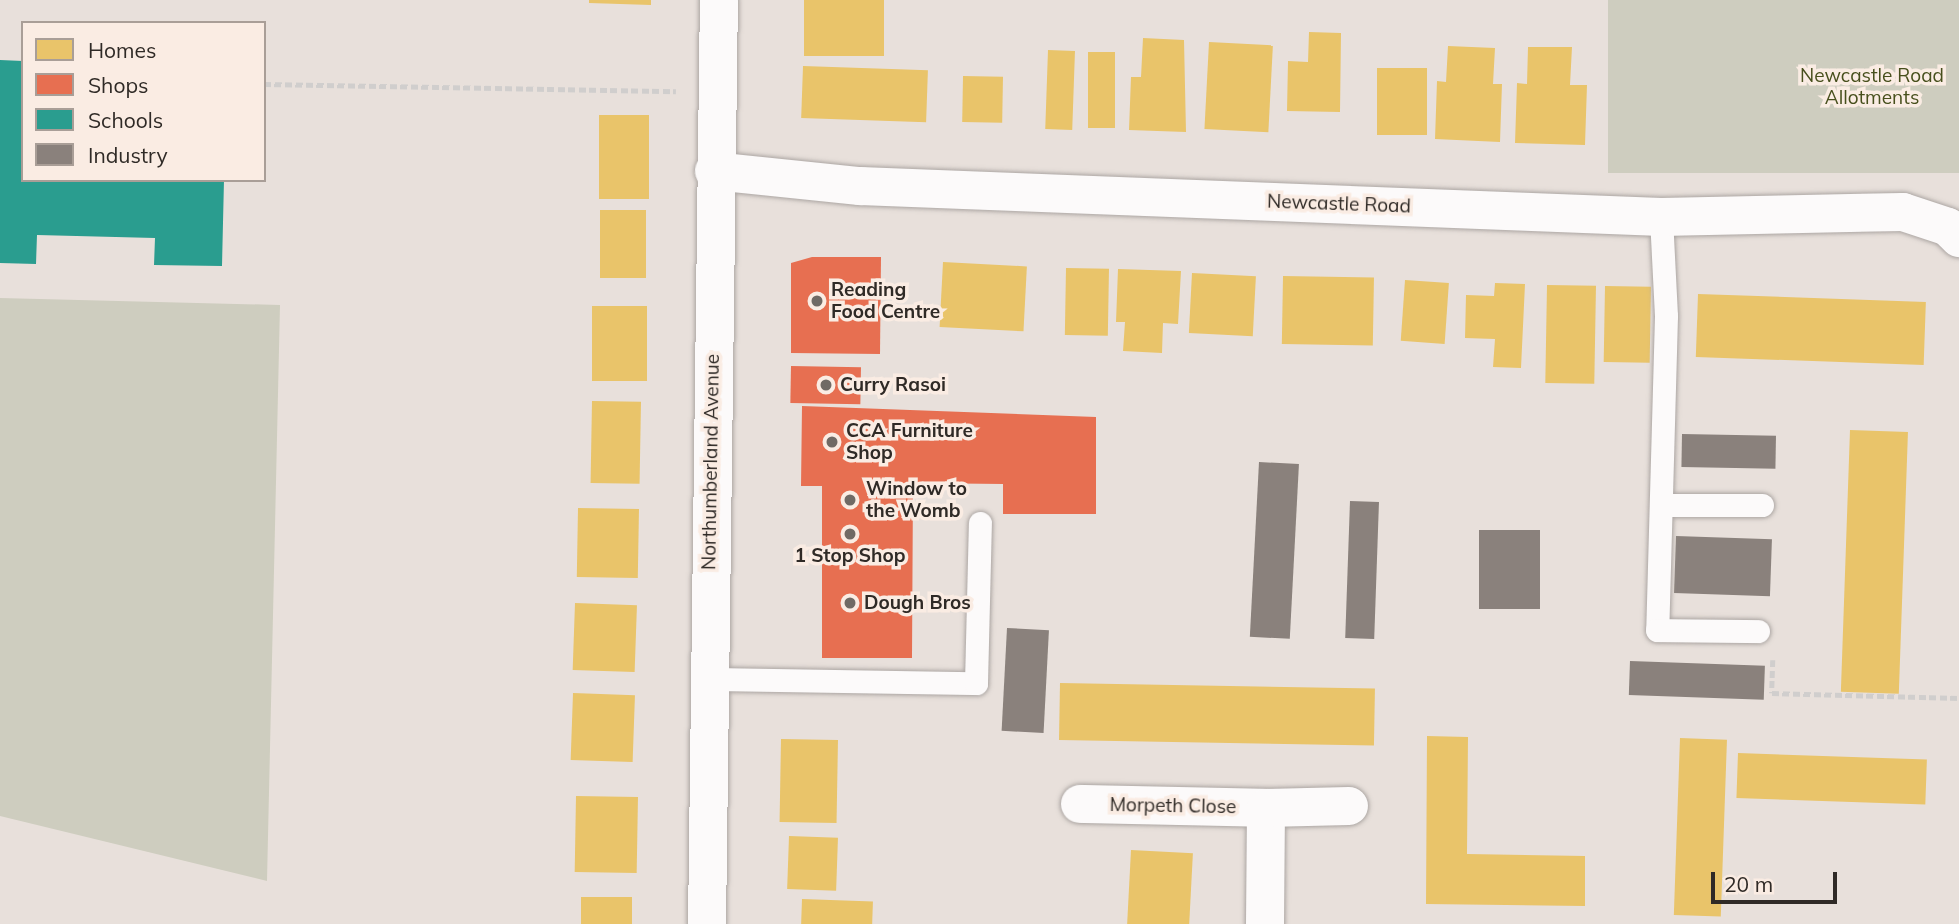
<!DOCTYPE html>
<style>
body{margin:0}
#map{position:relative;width:1959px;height:924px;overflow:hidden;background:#e8e0db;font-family:Mulish,sans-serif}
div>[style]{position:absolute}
.green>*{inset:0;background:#cecdbf;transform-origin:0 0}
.homes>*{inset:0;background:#e9c46a;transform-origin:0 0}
.shops>*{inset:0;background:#e76f51;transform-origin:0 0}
.schools>*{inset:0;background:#2a9d8f}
.industry>*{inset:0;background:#8a817c;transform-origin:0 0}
.path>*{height:4.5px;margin-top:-2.25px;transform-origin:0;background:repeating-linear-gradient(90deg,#d0cecd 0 7px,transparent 0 10.5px)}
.roads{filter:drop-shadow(0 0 2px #aca6a3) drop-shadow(0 0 2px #aca6a3)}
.lane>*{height:23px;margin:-11.5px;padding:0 11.5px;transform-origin:11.5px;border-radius:11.5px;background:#fcfafa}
.street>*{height:38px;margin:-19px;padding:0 19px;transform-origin:19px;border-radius:19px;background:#fcfafa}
.secondary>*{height:38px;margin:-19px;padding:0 19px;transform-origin:19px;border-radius:19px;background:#fcfafa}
.dots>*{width:19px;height:19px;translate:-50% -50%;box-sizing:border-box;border:4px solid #faece3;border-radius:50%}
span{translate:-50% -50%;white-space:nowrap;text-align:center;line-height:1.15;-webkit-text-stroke:7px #faece3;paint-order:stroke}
.park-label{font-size:19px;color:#474f1c}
.street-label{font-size:19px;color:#2f2a26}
.poi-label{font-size:19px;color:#2f2a26;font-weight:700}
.left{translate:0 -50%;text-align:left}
.legend{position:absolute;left:21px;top:21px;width:245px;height:161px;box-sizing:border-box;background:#faece3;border:2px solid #a99e97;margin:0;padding:9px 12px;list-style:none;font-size:21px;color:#2f2a26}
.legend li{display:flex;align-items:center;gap:14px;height:35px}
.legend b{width:35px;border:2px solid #a99e97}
.scale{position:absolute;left:1711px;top:872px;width:126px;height:32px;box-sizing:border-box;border:4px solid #2f2a26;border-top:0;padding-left:9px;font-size:21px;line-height:24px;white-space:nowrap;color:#2f2a26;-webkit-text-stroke:5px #faece3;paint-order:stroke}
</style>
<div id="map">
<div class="green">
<i style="left:1608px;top:0;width:351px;height:173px"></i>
<i style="clip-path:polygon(0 298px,280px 305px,267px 881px,0 816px)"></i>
</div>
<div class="homes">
<i style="clip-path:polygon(589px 0,651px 0,651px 5px,589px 3px)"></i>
<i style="left:804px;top:0;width:80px;height:56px"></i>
<i style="clip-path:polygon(1309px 32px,1341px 33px,1340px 112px,1287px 111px,1288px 61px,1308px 62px)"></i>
<i style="clip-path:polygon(1143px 38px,1184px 40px,1186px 132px,1129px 130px,1131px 77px,1141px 77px)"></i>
<i style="left:1209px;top:42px;width:64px;height:87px;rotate:3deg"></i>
<i style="clip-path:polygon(1448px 46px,1495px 48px,1493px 84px,1502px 84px,1500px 142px,1435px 139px,1437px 81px,1446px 82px)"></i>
<i style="clip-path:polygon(1528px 47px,1572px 47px,1570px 85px,1587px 85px,1585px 145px,1515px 143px,1517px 83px,1527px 84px)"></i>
<i style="left:1048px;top:50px;width:27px;height:79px;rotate:2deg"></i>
<i style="left:1088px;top:52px;width:27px;height:76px"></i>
<i style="left:803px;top:66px;width:125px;height:52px;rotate:2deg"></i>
<i style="left:1377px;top:68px;width:50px;height:67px"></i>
<i style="left:963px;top:76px;width:40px;height:46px;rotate:1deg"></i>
<i style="left:599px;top:115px;width:50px;height:84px"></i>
<i style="left:600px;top:210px;width:46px;height:68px"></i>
<i style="left:943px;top:262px;width:84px;height:65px;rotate:3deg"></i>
<i style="left:1066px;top:268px;width:43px;height:67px;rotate:1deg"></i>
<i style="clip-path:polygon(1118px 269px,1181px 271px,1178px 324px,1163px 323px,1162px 353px,1123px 351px,1125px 322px,1116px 322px)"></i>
<i style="left:1192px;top:273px;width:64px;height:60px;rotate:3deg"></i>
<i style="left:1283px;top:276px;width:91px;height:68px;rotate:1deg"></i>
<i style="left:1405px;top:280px;width:44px;height:61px;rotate:4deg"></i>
<i style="clip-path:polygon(1495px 283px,1525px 284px,1521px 368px,1493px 367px,1495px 339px,1465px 338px,1466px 295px,1494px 296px)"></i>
<i style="left:1547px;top:285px;width:49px;height:98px;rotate:1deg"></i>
<i style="left:1605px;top:286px;width:46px;height:76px;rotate:1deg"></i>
<i style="left:1698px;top:294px;width:228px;height:63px;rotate:2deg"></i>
<i style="left:592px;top:306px;width:55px;height:75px"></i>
<i style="left:592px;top:401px;width:49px;height:82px;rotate:1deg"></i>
<i style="left:1850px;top:430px;width:58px;height:262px;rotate:2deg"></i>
<i style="left:578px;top:508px;width:61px;height:69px;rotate:1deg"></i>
<i style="left:575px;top:603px;width:62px;height:67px;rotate:2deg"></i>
<i style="left:1060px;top:683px;width:315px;height:57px;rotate:1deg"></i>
<i style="left:573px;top:693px;width:62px;height:67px;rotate:2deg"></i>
<i style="clip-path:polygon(1427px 736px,1468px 737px,1467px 854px,1585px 856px,1585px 906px,1426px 904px)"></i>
<i style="left:1680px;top:738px;width:47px;height:177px;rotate:2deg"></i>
<i style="left:781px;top:739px;width:57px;height:83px;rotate:1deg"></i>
<i style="left:1738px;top:753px;width:189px;height:45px;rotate:2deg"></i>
<i style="left:576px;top:796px;width:62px;height:76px;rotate:1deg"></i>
<i style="left:789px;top:836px;width:49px;height:53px;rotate:2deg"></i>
<i style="left:1131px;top:850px;width:62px;height:74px;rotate:3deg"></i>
<i style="left:581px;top:897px;width:51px;height:27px"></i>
<i style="left:802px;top:899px;width:71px;height:25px;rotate:2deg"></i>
</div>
<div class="shops">
<i style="clip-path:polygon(812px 257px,881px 257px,880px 354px,791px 353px,791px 263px)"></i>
<i style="left:791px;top:366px;width:70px;height:37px;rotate:1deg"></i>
<i style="clip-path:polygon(802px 406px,1096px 417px,1096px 514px,1003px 514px,1003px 484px,913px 483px,912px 658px,822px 658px,822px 486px,801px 486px)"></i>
</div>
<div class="schools">
<i style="clip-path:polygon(0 60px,23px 61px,23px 180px,224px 180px,222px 266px,154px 265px,155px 238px,37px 235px,36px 264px,0 263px)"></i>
</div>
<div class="industry">
<i style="left:1682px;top:434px;width:94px;height:33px;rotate:1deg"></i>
<i style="left:1259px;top:462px;width:40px;height:175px;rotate:3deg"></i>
<i style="left:1350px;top:501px;width:29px;height:137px;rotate:2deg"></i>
<i style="left:1479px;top:530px;width:61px;height:79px"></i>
<i style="left:1676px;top:536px;width:96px;height:57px;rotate:2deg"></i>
<i style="left:1007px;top:628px;width:42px;height:103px;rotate:3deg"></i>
<i style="left:1630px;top:661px;width:135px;height:34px;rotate:2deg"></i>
</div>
<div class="path">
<i style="left:264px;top:84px;width:412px;rotate:1deg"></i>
<i style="left:1773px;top:660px;width:33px;rotate:92deg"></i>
<i style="left:1772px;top:693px;width:187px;rotate:1.5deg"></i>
</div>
<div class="roads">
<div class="lane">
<i style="left:1661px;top:217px;width:99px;rotate:87.1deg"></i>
<i style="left:1666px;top:316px;width:314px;rotate:91.6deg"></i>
<i style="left:1657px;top:630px;width:101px;rotate:0.6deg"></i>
<i style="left:1661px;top:505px;width:101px"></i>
<i style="left:709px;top:679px;width:267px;rotate:0.9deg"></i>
<i style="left:976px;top:683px;width:160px;rotate:-88.6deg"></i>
</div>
<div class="street">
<i style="left:714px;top:171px;width:147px;rotate:5.9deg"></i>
<i style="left:860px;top:186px;width:802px;rotate:2.22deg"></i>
<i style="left:1661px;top:217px;width:242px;rotate:-1.2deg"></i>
<i style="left:1903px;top:212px;width:47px;rotate:18.4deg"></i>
<i style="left:1948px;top:227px;width:16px;rotate:45deg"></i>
<i style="left:1080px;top:804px;width:186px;rotate:1.2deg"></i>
<i style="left:1266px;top:808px;width:116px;rotate:90.5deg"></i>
<i style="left:1266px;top:808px;width:83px;rotate:-1.4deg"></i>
</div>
<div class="secondary">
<i style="left:707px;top:924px;width:924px;rotate:-89.26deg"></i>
</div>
</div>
<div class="dots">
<i style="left:817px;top:301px;background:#706a65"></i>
<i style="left:826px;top:385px;background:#706a65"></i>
<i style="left:832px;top:442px;background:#706a65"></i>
<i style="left:850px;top:500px;background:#706a65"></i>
<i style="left:850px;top:534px;background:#706a65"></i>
<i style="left:850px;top:603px;background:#706a65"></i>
</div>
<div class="park-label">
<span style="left:1872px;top:87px">Newcastle Road<br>Allotments</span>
</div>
<div class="street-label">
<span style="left:1339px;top:204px;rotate:2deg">Newcastle Road</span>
<span style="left:711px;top:462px;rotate:-89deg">Northumberland Avenue</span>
<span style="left:1173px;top:806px;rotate:1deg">Morpeth Close</span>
</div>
<div class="poi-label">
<span class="left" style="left:831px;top:301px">Reading<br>Food Centre</span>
<span class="left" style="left:840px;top:385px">Curry Rasoi</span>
<span class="left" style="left:846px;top:442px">CCA Furniture<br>Shop</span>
<span class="left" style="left:866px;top:500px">Window to<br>the Womb</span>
<span style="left:850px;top:556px">1 Stop Shop</span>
<span class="left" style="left:864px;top:603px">Dough Bros</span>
</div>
<ul class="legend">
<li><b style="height:19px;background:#e9c46a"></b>Homes</li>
<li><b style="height:19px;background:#e76f51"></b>Shops</li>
<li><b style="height:19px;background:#2a9d8f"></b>Schools</li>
<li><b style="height:19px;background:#8a817c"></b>Industry</li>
</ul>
<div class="scale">20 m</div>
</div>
